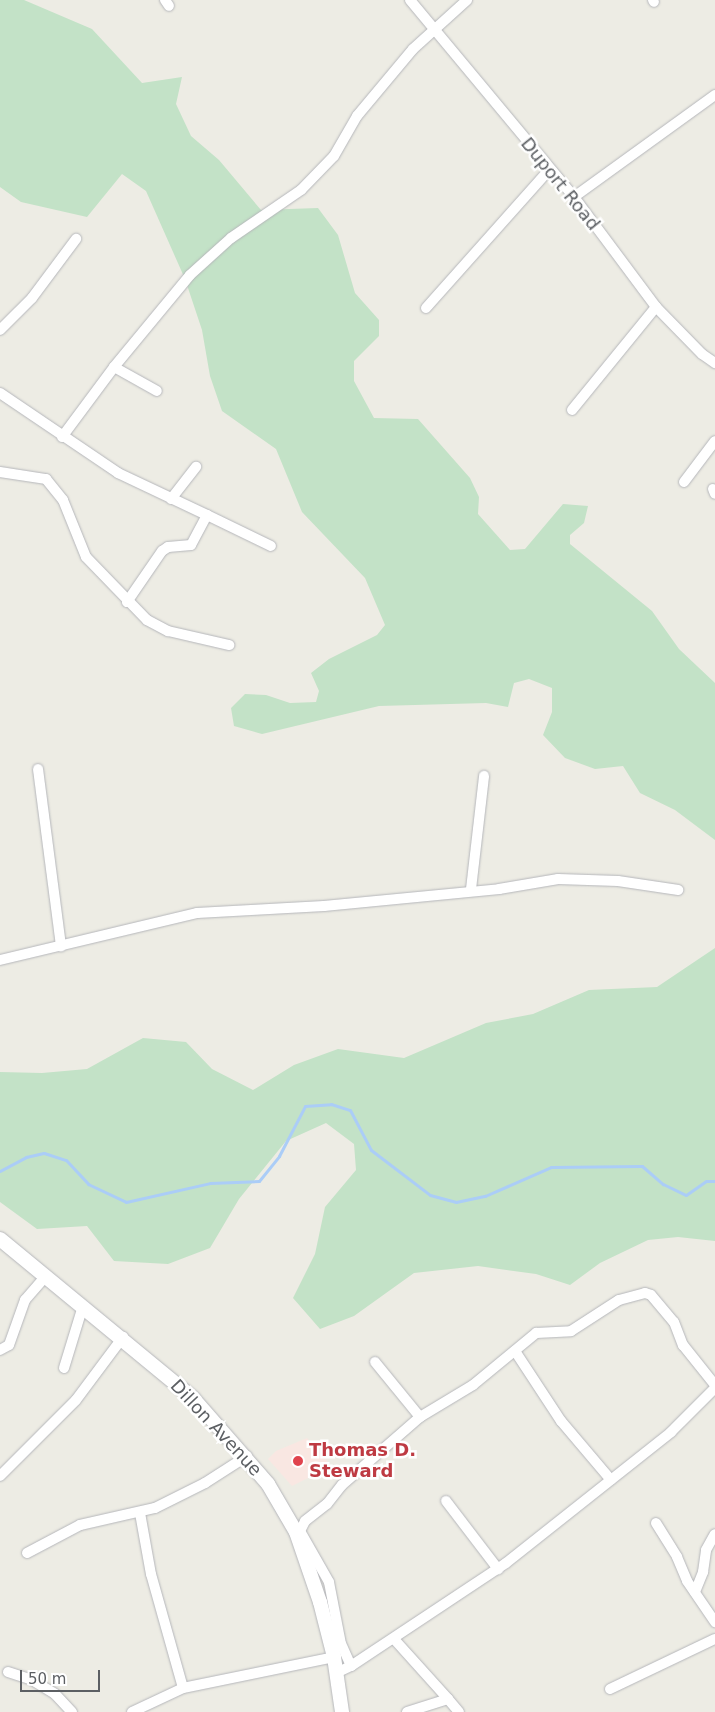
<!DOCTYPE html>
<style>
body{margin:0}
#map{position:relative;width:715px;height:1712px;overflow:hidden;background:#edece4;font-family:"DejaVu Sans",sans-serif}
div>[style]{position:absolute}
.medical>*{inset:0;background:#f9e7e2}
.green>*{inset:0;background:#c3e2c7}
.stream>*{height:3px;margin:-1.5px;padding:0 1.5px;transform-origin:1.5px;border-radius:1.5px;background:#abcdf7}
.roads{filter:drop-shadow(0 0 1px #b5b6ba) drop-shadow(0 0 1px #b5b6ba)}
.street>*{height:10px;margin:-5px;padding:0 5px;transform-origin:5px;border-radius:5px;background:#fff}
.secondary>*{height:14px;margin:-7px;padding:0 7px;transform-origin:7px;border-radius:7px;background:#fff}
.dots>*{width:14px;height:14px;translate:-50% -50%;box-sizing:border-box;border:2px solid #fff;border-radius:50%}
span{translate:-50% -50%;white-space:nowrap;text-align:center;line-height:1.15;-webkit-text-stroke:5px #fff;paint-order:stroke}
.street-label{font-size:18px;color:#5c5f63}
.health-label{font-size:18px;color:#be3a42;font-weight:700}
.left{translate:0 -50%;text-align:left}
.scale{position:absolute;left:20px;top:1670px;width:80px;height:22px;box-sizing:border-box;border:2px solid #5c5f63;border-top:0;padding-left:6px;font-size:15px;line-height:18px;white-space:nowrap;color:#5c5f63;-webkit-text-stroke:4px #fff;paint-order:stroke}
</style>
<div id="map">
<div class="medical">
<i style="clip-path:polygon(307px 1438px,328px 1462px,324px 1470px,292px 1486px,268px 1459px,276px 1451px)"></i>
</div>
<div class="green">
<i style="clip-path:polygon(0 0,24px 0,92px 29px,142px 83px,182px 77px,176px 104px,191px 136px,219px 160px,261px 210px,318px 208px,338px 235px,355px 293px,379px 320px,379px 336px,354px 361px,354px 381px,374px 418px,418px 419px,470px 478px,479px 497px,478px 514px,510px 550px,525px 549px,563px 504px,588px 506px,584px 523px,570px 535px,570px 544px,652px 611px,679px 649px,715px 683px,715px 840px,675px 810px,640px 793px,623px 766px,595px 769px,565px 758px,543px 735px,552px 712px,552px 688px,529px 679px,514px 683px,508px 707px,486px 703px,379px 706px,262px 734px,234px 726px,231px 708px,245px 694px,266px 695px,290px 703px,316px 702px,319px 691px,311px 673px,329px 659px,377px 635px,385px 625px,365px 578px,302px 512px,276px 449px,222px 411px,210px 376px,202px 330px,185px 279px,146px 191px,122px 174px,87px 217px,21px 202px,0 187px)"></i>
<i style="clip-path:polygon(715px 948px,715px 1241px,678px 1237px,648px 1240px,600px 1263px,570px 1285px,536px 1274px,478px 1266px,414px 1273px,354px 1316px,320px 1329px,293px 1298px,315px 1254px,325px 1207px,356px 1170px,354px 1144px,326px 1123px,286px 1141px,239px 1199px,210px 1248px,168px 1264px,114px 1261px,87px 1226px,37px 1229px,0 1202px,0 1072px,42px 1073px,87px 1069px,143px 1038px,186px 1042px,212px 1069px,253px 1090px,294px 1065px,338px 1049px,404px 1058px,486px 1023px,533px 1014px,589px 990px,657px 987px)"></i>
</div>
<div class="stream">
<i style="left:0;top:1171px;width:30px;rotate:-28deg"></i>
<i style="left:26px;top:1157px;width:18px;rotate:-13deg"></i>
<i style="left:44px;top:1153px;width:23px;rotate:18deg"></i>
<i style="left:66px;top:1160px;width:33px;rotate:47deg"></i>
<i style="left:88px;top:1184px;width:42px;rotate:25.3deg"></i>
<i style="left:126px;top:1202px;width:86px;rotate:-12.7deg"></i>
<i style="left:210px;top:1183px;width:49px;rotate:-2.3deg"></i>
<i style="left:259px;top:1181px;width:32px;rotate:-51deg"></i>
<i style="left:279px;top:1156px;width:56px;rotate:-62.5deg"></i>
<i style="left:305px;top:1106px;width:26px;rotate:-4deg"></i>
<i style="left:331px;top:1104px;width:20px;rotate:18deg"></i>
<i style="left:350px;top:1110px;width:45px;rotate:62.3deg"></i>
<i style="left:371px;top:1150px;width:74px;rotate:37.3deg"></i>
<i style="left:430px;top:1195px;width:27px;rotate:15deg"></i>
<i style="left:456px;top:1202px;width:30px;rotate:-12deg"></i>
<i style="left:485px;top:1196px;width:72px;rotate:-23.7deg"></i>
<i style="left:551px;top:1167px;width:91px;rotate:-0.6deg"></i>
<i style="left:642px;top:1166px;width:28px;rotate:41deg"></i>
<i style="left:663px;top:1184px;width:25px;rotate:26deg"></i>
<i style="left:686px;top:1195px;width:24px;rotate:-35deg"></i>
<i style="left:706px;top:1181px;width:9px"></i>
</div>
<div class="roads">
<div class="street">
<i style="left:165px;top:0;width:7px;rotate:56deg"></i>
<i style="left:410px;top:0;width:256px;rotate:50.2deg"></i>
<i style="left:574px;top:197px;width:137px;rotate:53.3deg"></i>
<i style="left:656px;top:307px;width:66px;rotate:45.6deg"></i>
<i style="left:702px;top:354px;width:16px;rotate:35deg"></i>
<i style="left:653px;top:0;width:2px;rotate:63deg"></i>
<i style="left:574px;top:197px;width:174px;rotate:-35.9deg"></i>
<i style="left:426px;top:308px;width:185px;rotate:-48.3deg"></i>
<i style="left:0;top:330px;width:45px;rotate:-45deg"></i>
<i style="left:32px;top:298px;width:74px;rotate:-53.3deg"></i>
<i style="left:114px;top:367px;width:49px;rotate:29.2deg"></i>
<i style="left:0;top:393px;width:143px;rotate:34.1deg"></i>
<i style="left:118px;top:473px;width:98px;rotate:25.3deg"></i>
<i style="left:207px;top:515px;width:34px;rotate:118deg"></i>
<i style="left:191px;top:545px;width:23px;rotate:175deg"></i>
<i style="left:168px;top:547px;width:7px;rotate:146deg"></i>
<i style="left:162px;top:551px;width:62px;rotate:124.5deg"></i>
<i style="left:572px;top:410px;width:133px;rotate:-50.8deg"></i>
<i style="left:62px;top:437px;width:87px;rotate:-53.4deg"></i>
<i style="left:114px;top:367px;width:119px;rotate:-50.4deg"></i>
<i style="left:190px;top:275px;width:55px;rotate:-42.1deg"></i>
<i style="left:231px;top:238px;width:85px;rotate:-34.4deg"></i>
<i style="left:301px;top:190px;width:47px;rotate:-45.9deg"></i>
<i style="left:334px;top:156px;width:46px;rotate:-60.1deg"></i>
<i style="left:357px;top:116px;width:87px;rotate:-50.1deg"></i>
<i style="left:413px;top:49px;width:73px;rotate:-42.2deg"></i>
<i style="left:0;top:472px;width:47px;rotate:8.7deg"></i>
<i style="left:46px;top:479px;width:27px;rotate:51deg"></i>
<i style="left:63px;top:500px;width:61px;rotate:68deg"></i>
<i style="left:86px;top:557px;width:88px;rotate:45.9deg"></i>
<i style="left:147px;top:620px;width:24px;rotate:28deg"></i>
<i style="left:168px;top:631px;width:63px;rotate:12.9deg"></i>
<i style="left:684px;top:482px;width:51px;rotate:-52.9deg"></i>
<i style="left:713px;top:489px;width:5px;rotate:68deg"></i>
<i style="left:171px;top:499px;width:41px;rotate:-52deg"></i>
<i style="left:207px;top:515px;width:71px;rotate:25.8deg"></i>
<i style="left:38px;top:769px;width:179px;rotate:82.6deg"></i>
<i style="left:471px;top:889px;width:114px;rotate:-83.4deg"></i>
<i style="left:0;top:960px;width:203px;rotate:-13.4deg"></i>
<i style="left:197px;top:913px;width:127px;rotate:-3.2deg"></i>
<i style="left:324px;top:906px;width:176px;rotate:-5.5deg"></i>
<i style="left:499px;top:889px;width:60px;rotate:-9.6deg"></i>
<i style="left:558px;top:879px;width:60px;rotate:1.9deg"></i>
<i style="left:618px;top:881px;width:61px;rotate:8.5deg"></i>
<i style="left:0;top:1350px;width:10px;rotate:-29deg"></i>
<i style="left:9px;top:1345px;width:48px;rotate:-70.4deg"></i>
<i style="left:25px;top:1300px;width:30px;rotate:-49deg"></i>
<i style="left:515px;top:1351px;width:84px;rotate:56.7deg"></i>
<i style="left:561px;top:1421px;width:77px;rotate:49.7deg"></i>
<i style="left:375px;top:1362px;width:71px;rotate:50.7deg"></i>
<i style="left:64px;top:1368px;width:65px;rotate:-73deg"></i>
<i style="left:0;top:1476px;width:107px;rotate:-45deg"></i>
<i style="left:76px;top:1400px;width:79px;rotate:-53.3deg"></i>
<i style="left:446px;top:1501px;width:86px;rotate:52.6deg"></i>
<i style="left:140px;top:1513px;width:62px;rotate:79.8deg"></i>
<i style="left:151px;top:1574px;width:118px;rotate:74.3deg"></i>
<i style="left:656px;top:1523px;width:40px;rotate:58deg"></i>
<i style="left:677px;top:1557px;width:26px;rotate:67deg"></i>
<i style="left:687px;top:1581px;width:50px;rotate:55.7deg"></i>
<i style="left:27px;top:1553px;width:60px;rotate:-27.8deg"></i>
<i style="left:80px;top:1525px;width:77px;rotate:-12.8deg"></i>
<i style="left:155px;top:1508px;width:56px;rotate:-26.6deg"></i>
<i style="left:205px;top:1483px;width:50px;rotate:-32.7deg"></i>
<i style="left:695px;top:1592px;width:22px;rotate:-68deg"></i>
<i style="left:703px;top:1572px;width:22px;rotate:-82deg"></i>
<i style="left:706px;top:1550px;width:18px;rotate:-61deg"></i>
<i style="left:394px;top:1639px;width:81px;rotate:48deg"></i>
<i style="left:351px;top:1666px;width:24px;rotate:-114deg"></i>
<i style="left:341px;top:1644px;width:63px;rotate:-101deg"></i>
<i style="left:329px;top:1582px;width:59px;rotate:-119.6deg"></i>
<i style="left:300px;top:1531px;width:11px;rotate:-63deg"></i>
<i style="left:305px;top:1521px;width:28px;rotate:-38deg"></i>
<i style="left:327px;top:1504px;width:24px;rotate:-52deg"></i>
<i style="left:342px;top:1485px;width:103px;rotate:-41.1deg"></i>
<i style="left:420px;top:1417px;width:62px;rotate:-31.1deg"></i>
<i style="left:473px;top:1385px;width:82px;rotate:-39.5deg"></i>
<i style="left:536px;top:1333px;width:35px;rotate:-3deg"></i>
<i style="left:571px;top:1331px;width:57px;rotate:-32.9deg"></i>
<i style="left:619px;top:1300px;width:27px;rotate:-15deg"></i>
<i style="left:645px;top:1293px;width:6px;rotate:18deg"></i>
<i style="left:651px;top:1295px;width:35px;rotate:50deg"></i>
<i style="left:674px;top:1322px;width:25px;rotate:69deg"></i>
<i style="left:683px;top:1345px;width:51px;rotate:51.3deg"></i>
<i style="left:8px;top:1672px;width:25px;rotate:18deg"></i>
<i style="left:32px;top:1680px;width:27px;rotate:31deg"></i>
<i style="left:55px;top:1694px;width:25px;rotate:47deg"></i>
<i style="left:336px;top:1673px;width:17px;rotate:-25deg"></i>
<i style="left:351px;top:1666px;width:186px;rotate:-33.6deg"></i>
<i style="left:506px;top:1563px;width:211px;rotate:-38.4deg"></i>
<i style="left:671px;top:1432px;width:62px;rotate:-45deg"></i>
<i style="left:610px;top:1689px;width:116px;rotate:-25.5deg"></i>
<i style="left:132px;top:1712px;width:56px;rotate:-25.2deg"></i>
<i style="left:183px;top:1688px;width:154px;rotate:-11.6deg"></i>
<i style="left:407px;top:1712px;width:43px;rotate:-17.6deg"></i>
<i style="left:448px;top:1699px;width:17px;rotate:50deg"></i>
</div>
<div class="secondary">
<i style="left:0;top:1239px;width:250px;rotate:39.5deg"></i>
<i style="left:193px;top:1398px;width:114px;rotate:48.9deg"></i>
<i style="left:268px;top:1484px;width:56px;rotate:59.7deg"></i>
<i style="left:296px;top:1532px;width:74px;rotate:71.1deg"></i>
<i style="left:320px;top:1602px;width:57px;rotate:75.7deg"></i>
<i style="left:334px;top:1657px;width:56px;rotate:81.7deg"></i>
</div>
</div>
<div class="dots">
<i style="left:298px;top:1461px;background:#e0444e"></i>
</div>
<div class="street-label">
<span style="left:560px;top:184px;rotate:51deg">Duport Road</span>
<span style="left:216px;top:1428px;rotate:47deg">Dillon Avenue</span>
</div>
<div class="health-label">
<span class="left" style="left:309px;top:1461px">Thomas D.<br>Steward</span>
</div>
<div class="scale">50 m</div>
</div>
